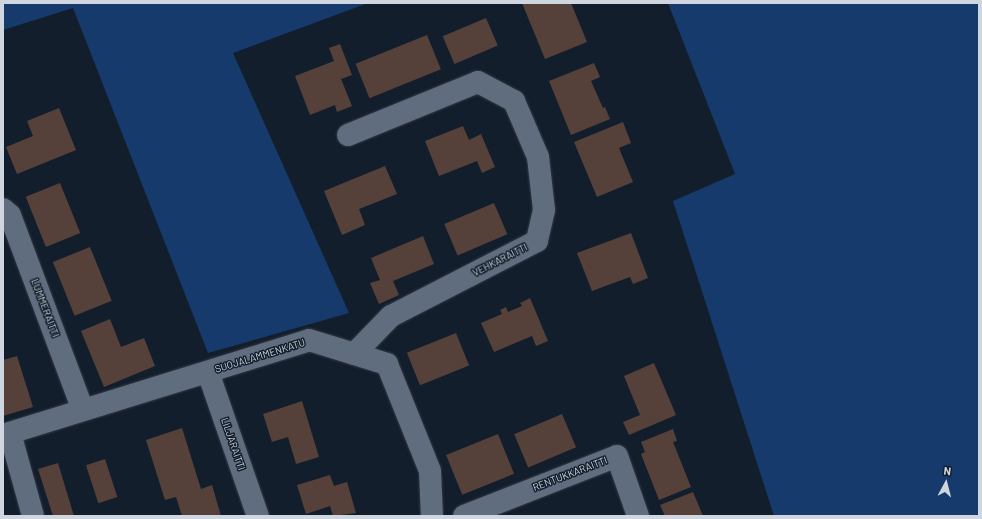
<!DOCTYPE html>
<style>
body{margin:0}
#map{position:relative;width:982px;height:519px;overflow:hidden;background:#131e2c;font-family:Barlow,sans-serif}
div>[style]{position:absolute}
.green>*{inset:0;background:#163a6b}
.building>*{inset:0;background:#554139;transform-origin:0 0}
.roads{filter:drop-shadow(0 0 1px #333945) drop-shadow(0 0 1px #333945)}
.minor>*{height:22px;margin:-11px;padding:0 11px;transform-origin:11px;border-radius:11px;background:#606d7e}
span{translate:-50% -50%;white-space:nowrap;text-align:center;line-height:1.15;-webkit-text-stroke:3px #131e2c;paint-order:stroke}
.street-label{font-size:10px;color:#cfd6e0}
.frame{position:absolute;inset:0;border:4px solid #cfd6e0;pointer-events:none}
.north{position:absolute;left:926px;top:463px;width:40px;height:40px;-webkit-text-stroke:3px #131e2c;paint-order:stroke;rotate:7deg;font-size:11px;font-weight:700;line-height:16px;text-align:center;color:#cfd6e0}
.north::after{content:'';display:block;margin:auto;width:14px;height:18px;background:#cfd6e0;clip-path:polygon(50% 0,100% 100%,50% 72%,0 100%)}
</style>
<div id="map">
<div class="green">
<i style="clip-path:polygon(3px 3px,368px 3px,233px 53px,349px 313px,208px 353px,73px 8px,3px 30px)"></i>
<i style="clip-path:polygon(668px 3px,979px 3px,979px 516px,774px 516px,673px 201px,735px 174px)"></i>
</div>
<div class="building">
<i style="clip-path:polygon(522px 3px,571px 3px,587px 42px,545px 59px)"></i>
<i style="left:486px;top:18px;width:30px;height:47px;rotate:67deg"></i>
<i style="left:427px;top:35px;width:37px;height:77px;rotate:68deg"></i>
<i style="clip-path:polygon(340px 44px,352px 75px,341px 79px,352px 106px,337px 112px,335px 105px,310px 115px,295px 76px,334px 61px,329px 48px)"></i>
<i style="clip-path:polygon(594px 63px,600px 77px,591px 81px,603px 108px,605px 107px,610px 119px,571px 135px,549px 81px)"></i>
<i style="clip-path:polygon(59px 108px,76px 150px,17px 174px,6px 147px,33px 136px,27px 121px)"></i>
<i style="clip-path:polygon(623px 122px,631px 143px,619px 148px,633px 182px,597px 197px,574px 142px)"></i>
<i style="clip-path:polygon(463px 126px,469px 140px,481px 134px,495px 167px,482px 173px,477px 161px,439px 176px,425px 141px)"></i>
<i style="clip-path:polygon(385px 166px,397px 194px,359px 209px,365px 225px,342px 235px,324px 191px)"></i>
<i style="left:60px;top:183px;width:54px;height:37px;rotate:68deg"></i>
<i style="left:494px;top:203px;width:34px;height:54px;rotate:67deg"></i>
<i style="clip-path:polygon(631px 233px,648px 278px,633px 284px,630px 277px,592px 291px,577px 253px)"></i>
<i style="clip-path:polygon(423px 236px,434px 264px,393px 281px,399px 295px,379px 304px,370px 283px,380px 280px,371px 258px)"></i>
<i style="left:90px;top:247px;width:58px;height:40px;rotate:68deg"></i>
<i style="clip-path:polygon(530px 298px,548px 341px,536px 346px,532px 336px,494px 352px,481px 323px,502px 314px,500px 310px,506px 307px,508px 312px,522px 306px,520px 303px)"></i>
<i style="clip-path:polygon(110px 319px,121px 347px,144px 338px,155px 366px,104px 387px,81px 331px)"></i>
<i style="left:456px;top:333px;width:35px;height:53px;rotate:68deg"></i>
<i style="clip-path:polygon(17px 356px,33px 407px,3px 416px,3px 360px)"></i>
<i style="clip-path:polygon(654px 363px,676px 415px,629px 435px,623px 422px,640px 415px,624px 376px)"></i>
<i style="clip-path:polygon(302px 401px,319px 457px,296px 464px,288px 437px,272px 442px,263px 414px)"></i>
<i style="left:562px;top:414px;width:36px;height:52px;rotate:67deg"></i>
<i style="clip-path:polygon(182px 428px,201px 489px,212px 485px,221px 516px,182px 516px,176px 497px,165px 500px,146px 440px)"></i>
<i style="clip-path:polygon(673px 429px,677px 441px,673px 442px,691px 487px,659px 500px,641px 454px,645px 452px,641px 442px)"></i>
<i style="left:498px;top:434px;width:43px;height:56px;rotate:68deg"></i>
<i style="left:105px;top:459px;width:40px;height:20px;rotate:72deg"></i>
<i style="clip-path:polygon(58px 463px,74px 516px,53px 516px,38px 469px)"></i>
<i style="clip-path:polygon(330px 475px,334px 486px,347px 482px,356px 513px,333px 516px,330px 506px,306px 514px,297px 485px)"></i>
<i style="clip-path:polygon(693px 492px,703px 516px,665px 516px,660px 505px)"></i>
</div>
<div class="roads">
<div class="minor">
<i style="left:348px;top:135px;width:140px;rotate:-22.2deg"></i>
<i style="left:478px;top:82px;width:41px;rotate:27.8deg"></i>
<i style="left:514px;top:101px;width:61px;rotate:66.8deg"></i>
<i style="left:538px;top:157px;width:53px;rotate:83.5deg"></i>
<i style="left:544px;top:210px;width:32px;rotate:103deg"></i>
<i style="left:537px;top:241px;width:164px;rotate:152.8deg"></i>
<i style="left:391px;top:316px;width:53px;rotate:134.2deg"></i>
<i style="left:3px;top:209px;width:9px;rotate:41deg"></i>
<i style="left:10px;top:215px;width:208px;rotate:69.5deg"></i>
<i style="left:208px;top:372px;width:152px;rotate:70.9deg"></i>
<i style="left:10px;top:433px;width:86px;rotate:74.5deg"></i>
<i style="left:3px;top:435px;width:320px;rotate:-17.2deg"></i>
<i style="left:309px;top:340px;width:82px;rotate:17.1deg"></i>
<i style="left:387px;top:364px;width:115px;rotate:68.1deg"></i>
<i style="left:430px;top:471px;width:45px;rotate:87.5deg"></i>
<i style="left:464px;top:516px;width:164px;rotate:-21.4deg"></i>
<i style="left:617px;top:456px;width:64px;rotate:70.7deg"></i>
</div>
</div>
<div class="street-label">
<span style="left:500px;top:260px;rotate:-27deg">VEHKARAITTI</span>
<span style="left:45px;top:308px;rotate:69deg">LUMMERAITTI</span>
<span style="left:260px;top:356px;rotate:-17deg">SUOJALAMMENKATU</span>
<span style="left:233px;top:444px;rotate:71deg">LILJARAITTI</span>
<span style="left:570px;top:474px;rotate:-21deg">RENTUKKARAITTI</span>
</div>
<div class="frame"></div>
<div class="north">N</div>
</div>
